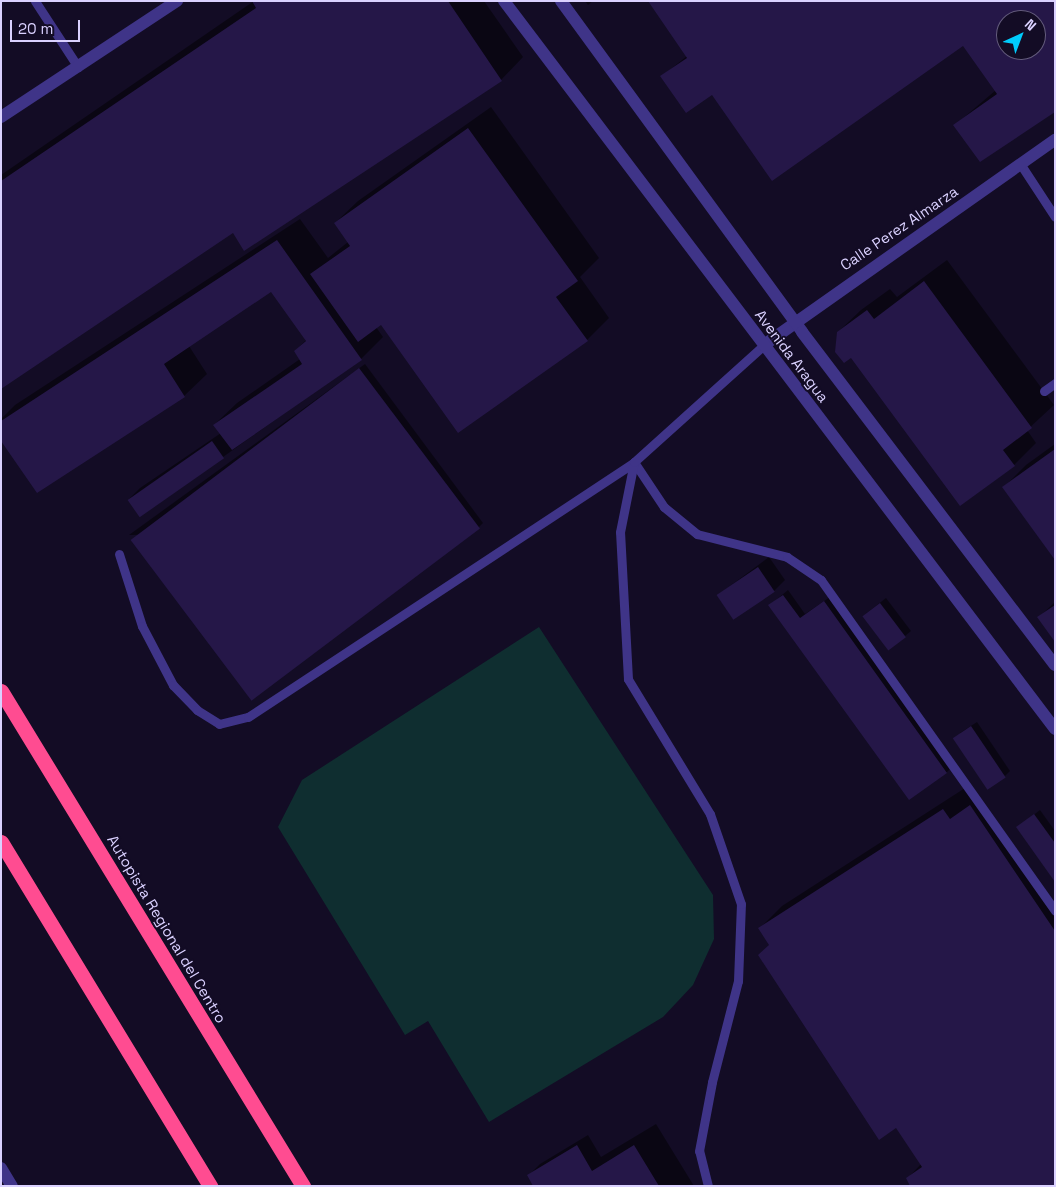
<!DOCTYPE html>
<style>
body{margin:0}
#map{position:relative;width:1056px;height:1187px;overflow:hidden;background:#130c25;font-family:"Space Grotesk",sans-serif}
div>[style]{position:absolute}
.green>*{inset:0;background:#0f2e30}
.shadow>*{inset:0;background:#0007}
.building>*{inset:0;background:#251748;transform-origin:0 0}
.service>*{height:9px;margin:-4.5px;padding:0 4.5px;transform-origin:4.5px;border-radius:4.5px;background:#3f3488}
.minor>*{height:12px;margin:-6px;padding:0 6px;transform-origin:6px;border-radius:6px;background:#3f3488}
.tertiary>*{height:12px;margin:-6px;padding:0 6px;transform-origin:6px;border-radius:6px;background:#3f3488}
.motorway>*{height:15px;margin:-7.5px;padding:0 7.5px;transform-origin:7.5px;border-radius:7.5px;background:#ff4c91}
span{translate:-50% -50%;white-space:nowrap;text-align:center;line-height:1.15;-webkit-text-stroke:4px #130c25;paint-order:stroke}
.street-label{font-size:15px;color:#dad1ff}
.frame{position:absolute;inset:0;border:2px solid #dad1ff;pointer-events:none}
.north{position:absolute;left:996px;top:10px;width:50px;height:50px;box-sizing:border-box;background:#130c25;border:1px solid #635b7c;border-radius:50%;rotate:43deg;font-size:14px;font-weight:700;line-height:20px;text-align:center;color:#dad1ff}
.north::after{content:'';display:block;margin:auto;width:18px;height:22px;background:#00cbfc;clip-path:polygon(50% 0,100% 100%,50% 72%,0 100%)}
.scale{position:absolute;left:10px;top:20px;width:70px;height:22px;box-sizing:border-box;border:2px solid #dad1ff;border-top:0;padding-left:6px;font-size:15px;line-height:18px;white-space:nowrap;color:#dad1ff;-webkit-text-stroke:4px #130c25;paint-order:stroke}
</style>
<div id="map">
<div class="green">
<i style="clip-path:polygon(539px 627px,713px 895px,714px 939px,693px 985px,663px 1017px,489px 1122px,428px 1021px,405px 1035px,278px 827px,302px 780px)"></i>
</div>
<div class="shadow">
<i style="clip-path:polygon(254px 1px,484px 1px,523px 57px,501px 80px,233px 231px,1px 387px,1px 175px)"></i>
<i style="clip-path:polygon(585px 1px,593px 1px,588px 5px)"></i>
<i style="clip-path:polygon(evenodd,1055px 1px,1055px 111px,955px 125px,996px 90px,964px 44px,712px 93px,662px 76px,687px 56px,1055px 1px,1006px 20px,1036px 20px,1036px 50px,1006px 50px,1006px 20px)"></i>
<i style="clip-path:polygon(491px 107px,599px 258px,580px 277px,609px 318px,587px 340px,382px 323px,376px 327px,383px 337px,361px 359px,223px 457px,129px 499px,140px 488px,221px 433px,214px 425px,237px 403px,300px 359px,295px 351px,306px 340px,272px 290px,189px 346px,207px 374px,184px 396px,37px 491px,1px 439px,1px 419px,15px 405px,300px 219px,328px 258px,348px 242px,335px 223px,358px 201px)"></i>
<i style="clip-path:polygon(947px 260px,1054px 405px,1027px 430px,1036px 443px,1014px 465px,838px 332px,861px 310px,890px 289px,897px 297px)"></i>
<i style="clip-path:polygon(365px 364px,483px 523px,478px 528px,129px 535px)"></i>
<i style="clip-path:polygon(1055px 444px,1055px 558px,1004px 487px,1026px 465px)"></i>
<i style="clip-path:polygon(769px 557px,785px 580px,774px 591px,718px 595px)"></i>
<i style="clip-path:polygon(788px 590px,805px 614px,830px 597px,952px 767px,947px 772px,909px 799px,770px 605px)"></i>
<i style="clip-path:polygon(886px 598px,911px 631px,905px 636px,863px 616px)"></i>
<i style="clip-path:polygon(1055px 602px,1055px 640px,1039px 617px)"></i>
<i style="clip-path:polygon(977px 722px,1010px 771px,1005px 776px,960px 733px)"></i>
<i style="clip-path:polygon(965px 788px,1055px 918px,1055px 1186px,907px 1179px,921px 1164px,760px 928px,782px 906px)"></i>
<i style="clip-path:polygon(1040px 810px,1055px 831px,1055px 880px,1018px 827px)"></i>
<i style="clip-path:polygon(656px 1124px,694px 1186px,534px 1186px,529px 1175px,540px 1164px,588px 1135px,601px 1157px)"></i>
</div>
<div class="building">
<i style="clip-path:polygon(252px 1px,448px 1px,502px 81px,244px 251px,233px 233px,1px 389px,1px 181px,256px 8px)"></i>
<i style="clip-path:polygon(evenodd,648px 1px,1055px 1px,1055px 112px,980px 162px,953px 125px,997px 94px,963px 46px,772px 181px,712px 95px,686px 113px,660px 76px,687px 58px,648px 1px,1006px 20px,1036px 20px,1036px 50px,1006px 50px,1006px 20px)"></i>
<i style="clip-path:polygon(468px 128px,578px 281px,556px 297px,588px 341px,458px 433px,381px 325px,358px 342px,310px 274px,350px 246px,334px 223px)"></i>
<i style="clip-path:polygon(277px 240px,362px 360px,232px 450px,213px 425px,302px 364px,294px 351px,306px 341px,271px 292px,164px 364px,185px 397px,37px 493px,1px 441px,1px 421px)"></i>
<i style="clip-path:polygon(924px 281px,1032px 428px,1003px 450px,1015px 466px,960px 506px,851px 358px,844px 363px,835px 352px,837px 332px,867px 310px,874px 319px)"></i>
<i style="left:359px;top:368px;width:201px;height:286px;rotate:53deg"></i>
<i style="left:212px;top:441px;width:21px;height:103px;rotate:55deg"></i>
<i style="clip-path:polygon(1055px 449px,1055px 560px,1002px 487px)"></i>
<i style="left:758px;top:567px;width:30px;height:50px;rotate:56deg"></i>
<i style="clip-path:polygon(783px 595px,800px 618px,824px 601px,947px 773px,909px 800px,768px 605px)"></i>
<i style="left:880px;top:603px;width:43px;height:22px;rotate:53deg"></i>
<i style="clip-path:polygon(1055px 605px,1055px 642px,1037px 617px)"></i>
<i style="left:971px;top:726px;width:62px;height:22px;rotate:56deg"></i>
<i style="clip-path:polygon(970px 805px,1055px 931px,1055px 1186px,910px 1186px,906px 1178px,922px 1167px,896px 1128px,879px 1140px,758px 955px,769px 945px,758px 928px,943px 809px,950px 819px)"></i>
<i style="clip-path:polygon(1034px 814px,1055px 843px,1055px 882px,1016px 827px)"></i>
<i style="clip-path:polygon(577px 1145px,592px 1171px,634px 1145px,659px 1186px,533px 1186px,527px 1175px)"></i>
</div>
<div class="service">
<i style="left:35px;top:1px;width:79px;rotate:56.9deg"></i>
<i style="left:1021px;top:165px;width:62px;rotate:56.8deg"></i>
<i style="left:1044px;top:391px;width:14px;rotate:-36deg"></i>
<i style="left:119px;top:554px;width:76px;rotate:72.3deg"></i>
<i style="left:142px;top:626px;width:67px;rotate:62.3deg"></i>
<i style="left:173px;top:685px;width:35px;rotate:46deg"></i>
<i style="left:197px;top:710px;width:26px;rotate:32deg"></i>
<i style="left:219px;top:724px;width:30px;rotate:-14deg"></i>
<i style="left:248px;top:717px;width:463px;rotate:-33.4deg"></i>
<i style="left:634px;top:462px;width:54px;rotate:56.3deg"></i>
<i style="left:664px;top:507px;width:43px;rotate:39.3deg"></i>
<i style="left:697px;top:534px;width:93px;rotate:14.3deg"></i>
<i style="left:787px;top:557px;width:41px;rotate:34.1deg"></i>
<i style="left:821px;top:580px;width:405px;rotate:54.7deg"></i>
<i style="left:708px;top:1186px;width:36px;rotate:-104deg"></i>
<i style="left:699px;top:1151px;width:70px;rotate:-79.3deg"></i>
<i style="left:712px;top:1082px;width:104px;rotate:-75.6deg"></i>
<i style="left:738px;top:981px;width:77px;rotate:-87.8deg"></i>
<i style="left:741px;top:904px;width:95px;rotate:-109deg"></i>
<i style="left:710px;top:814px;width:158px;rotate:-121.3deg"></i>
<i style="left:628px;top:679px;width:147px;rotate:-93.1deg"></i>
<i style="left:620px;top:532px;width:71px;rotate:-78.7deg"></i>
<i style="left:634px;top:462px;width:175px;rotate:-42deg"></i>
</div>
<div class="minor">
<i style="left:1px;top:117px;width:211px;rotate:-33.4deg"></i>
<i style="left:764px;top:345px;width:356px;rotate:-35.2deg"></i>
<i style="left:1px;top:1168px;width:21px;rotate:59deg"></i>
</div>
<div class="tertiary">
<i style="left:504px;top:1px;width:913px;rotate:52.88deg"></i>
<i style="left:561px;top:1px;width:409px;rotate:53.9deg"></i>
<i style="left:802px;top:332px;width:418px;rotate:52.8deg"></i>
</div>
<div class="motorway">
<i style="left:1px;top:691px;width:580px;rotate:58.61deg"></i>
<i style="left:1px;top:842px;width:403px;rotate:58.7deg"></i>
</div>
<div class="street-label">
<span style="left:899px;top:228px;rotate:-34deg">Calle Perez Almarza</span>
<span style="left:792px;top:356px;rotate:53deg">Avenida Aragua</span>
<span style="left:167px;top:929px;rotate:59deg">Autopista Regional del Centro</span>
</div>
<div class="frame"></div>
<div class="north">N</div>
<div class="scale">20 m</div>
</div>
